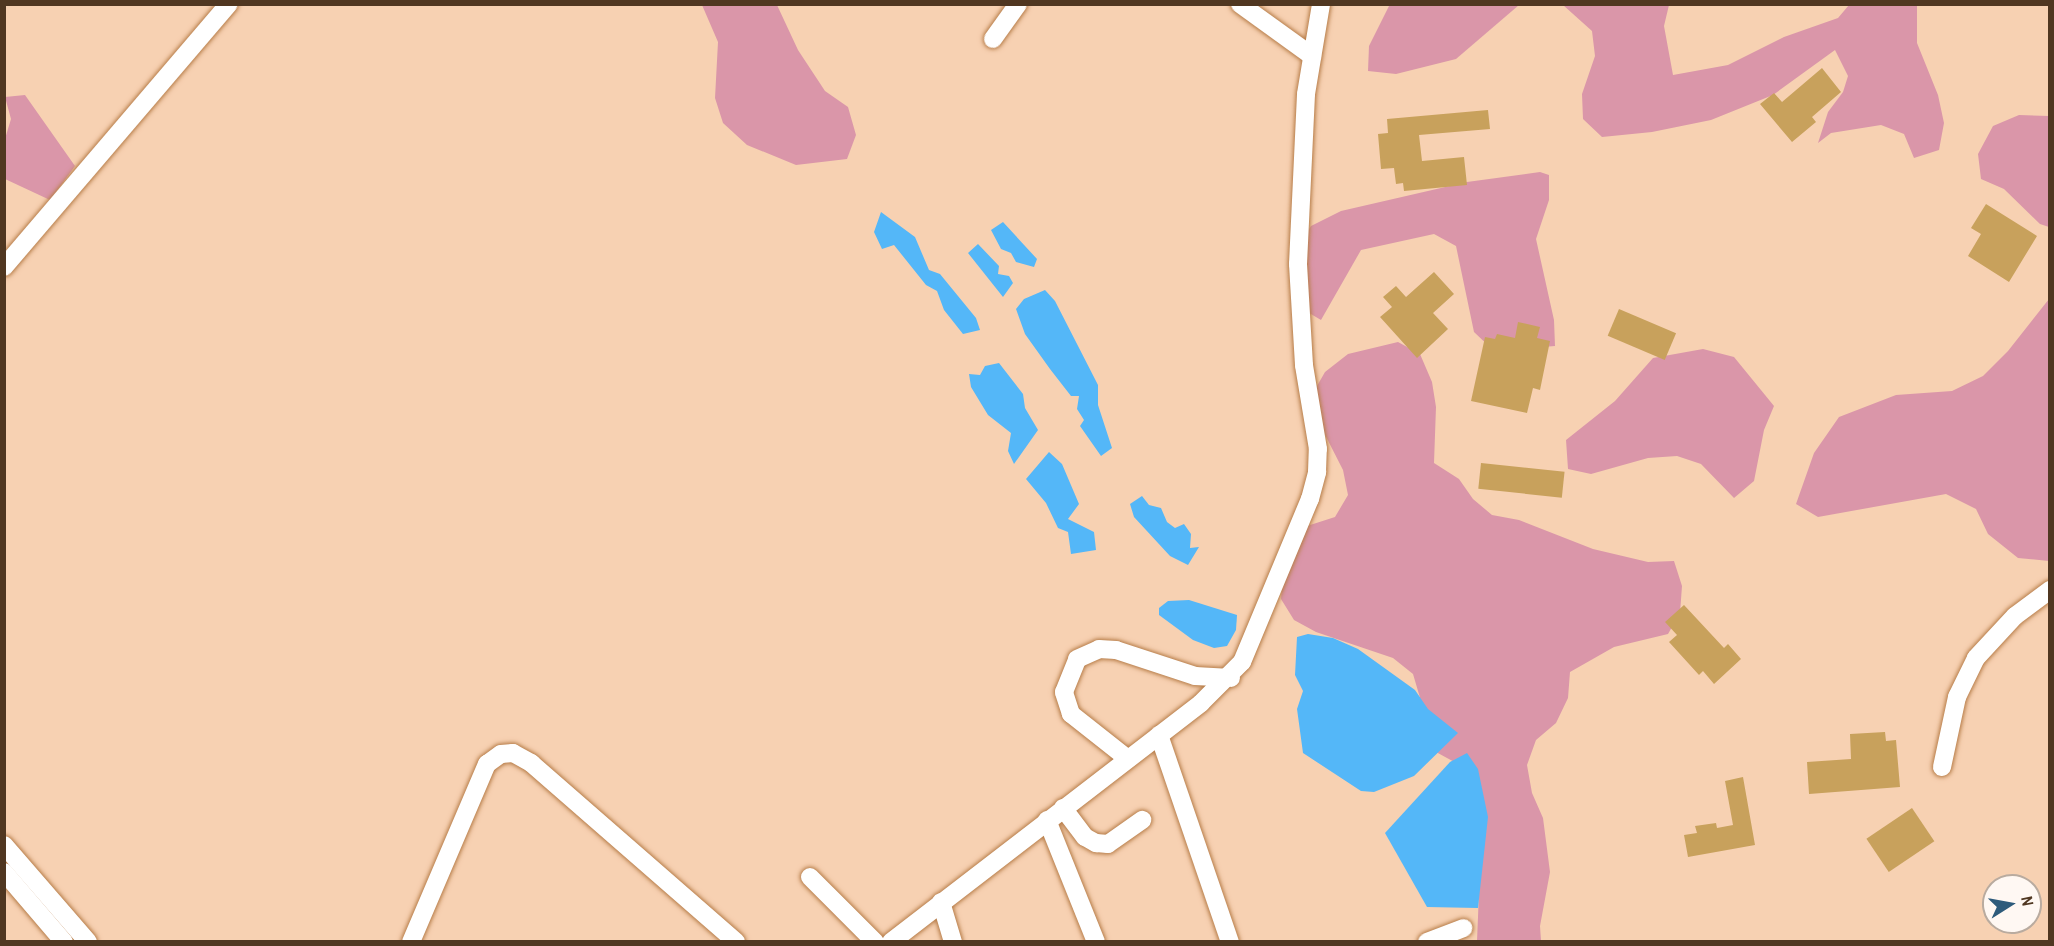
<!DOCTYPE html>
<style>
body{margin:0}
#map{position:relative;width:2054px;height:946px;overflow:hidden;background:#f7d1b2;font-family:"Archivo Narrow",sans-serif}
div>[style]{position:absolute}
.green>*{inset:0;background:#da96a9}
.water>*{inset:0;background:#54b7f8}
.building>*{inset:0;background:#c8a15c;transform-origin:0 0}
.roads{filter:drop-shadow(0 0 2px #b77d49) drop-shadow(0 0 2px #b77d49)}
.minor>*{height:18px;margin:-9px;padding:0 9px;transform-origin:9px;border-radius:9px;background:#fff}
span{translate:-50% -50%;white-space:nowrap;text-align:center;line-height:1.15;-webkit-text-stroke:4.5px #fff8f3;paint-order:stroke}
.frame{position:absolute;inset:0;border:6px solid #503721;pointer-events:none}
.north{position:absolute;left:1982px;top:874px;width:60px;height:60px;box-sizing:border-box;background:#fff8f3;border:2px solid #b9ab9f;border-radius:50%;rotate:79deg;font-size:16px;font-weight:700;line-height:24px;text-align:center;color:#503721}
.north::after{content:'';display:block;margin:auto;width:21px;height:27px;background:#2e5b7b;clip-path:polygon(50% 0,100% 100%,50% 72%,0 100%)}
</style>
<div id="map">
<div class="green">
<i style="clip-path:polygon(1390px 4px,1519px 4px,1519px 5px,1456px 59px,1396px 74px,1368px 71px,1369px 46px)"></i>
<i style="clip-path:polygon(702px 5px,777px 5px,798px 50px,825px 91px,848px 107px,856px 135px,847px 159px,796px 165px,747px 145px,723px 123px,715px 98px,718px 42px)"></i>
<i style="clip-path:polygon(1563px 5px,1669px 5px,1664px 26px,1673px 75px,1728px 65px,1784px 37px,1838px 18px,1849px 5px,1917px 5px,1917px 43px,1938px 95px,1944px 123px,1939px 150px,1914px 158px,1904px 134px,1881px 125px,1831px 133px,1818px 143px,1828px 112px,1843px 92px,1848px 76px,1835px 50px,1773px 95px,1711px 120px,1652px 132px,1602px 137px,1583px 119px,1582px 94px,1595px 56px,1592px 31px)"></i>
<i style="clip-path:polygon(25px 95px,75px 166px,50px 200px,5px 179px,4px 142px,11px 119px,5px 97px)"></i>
<i style="clip-path:polygon(2019px 115px,2049px 116px,2049px 227px,2040px 224px,2004px 189px,1981px 179px,1978px 154px,1993px 126px)"></i>
<i style="clip-path:polygon(1540px 172px,1549px 175px,1549px 200px,1536px 239px,1554px 320px,1555px 346px,1494px 351px,1474px 332px,1456px 246px,1434px 234px,1361px 250px,1321px 320px,1299px 307px,1296px 252px,1311px 226px,1341px 211px,1467px 182px)"></i>
<i style="clip-path:polygon(2049px 299px,2049px 561px,2018px 558px,1988px 534px,1976px 509px,1946px 494px,1818px 517px,1796px 504px,1814px 453px,1839px 417px,1896px 395px,1952px 391px,1983px 376px,2008px 351px)"></i>
<i style="clip-path:polygon(1398px 342px,1420px 354px,1432px 382px,1436px 407px,1434px 463px,1459px 479px,1473px 499px,1492px 515px,1519px 520px,1593px 549px,1648px 562px,1674px 561px,1682px 586px,1680px 613px,1668px 634px,1614px 647px,1570px 672px,1568px 698px,1556px 723px,1536px 740px,1527px 765px,1532px 793px,1543px 818px,1550px 872px,1540px 926px,1541px 941px,1477px 941px,1480px 868px,1458px 764px,1436px 752px,1413px 674px,1393px 658px,1316px 632px,1294px 620px,1281px 599px,1283px 573px,1307px 526px,1335px 517px,1348px 495px,1343px 470px,1317px 419px,1313px 393px,1325px 372px,1348px 354px)"></i>
<i style="clip-path:polygon(1703px 349px,1734px 357px,1774px 406px,1764px 430px,1754px 481px,1734px 498px,1701px 464px,1677px 456px,1648px 458px,1591px 474px,1568px 469px,1566px 440px,1615px 401px,1653px 358px)"></i>
</div>
<div class="water">
<i style="clip-path:polygon(881px 212px,915px 237px,929px 270px,940px 274px,976px 318px,980px 330px,963px 334px,944px 310px,937px 291px,926px 285px,894px 245px,882px 249px,874px 232px)"></i>
<i style="clip-path:polygon(1003px 222px,1037px 259px,1034px 267px,1016px 262px,1011px 253px,1001px 249px,991px 230px)"></i>
<i style="clip-path:polygon(978px 244px,999px 266px,998px 274px,1009px 276px,1013px 283px,1003px 297px,968px 253px)"></i>
<i style="clip-path:polygon(1045px 290px,1055px 301px,1098px 385px,1098px 405px,1112px 448px,1101px 456px,1080px 426px,1084px 420px,1077px 409px,1079px 396px,1071px 396px,1050px 369px,1025px 334px,1016px 309px,1024px 299px)"></i>
<i style="clip-path:polygon(999px 363px,1023px 394px,1025px 408px,1038px 430px,1014px 464px,1008px 451px,1011px 433px,988px 415px,971px 387px,969px 374px,980px 375px,985px 366px)"></i>
<i style="clip-path:polygon(1049px 452px,1062px 464px,1079px 504px,1068px 519px,1094px 532px,1096px 550px,1071px 554px,1068px 532px,1058px 528px,1046px 503px,1026px 479px)"></i>
<i style="clip-path:polygon(1142px 496px,1149px 505px,1161px 508px,1167px 522px,1175px 528px,1184px 524px,1191px 534px,1190px 548px,1199px 547px,1188px 565px,1170px 556px,1134px 517px,1130px 504px)"></i>
<i style="clip-path:polygon(1189px 600px,1237px 615px,1236px 630px,1227px 646px,1214px 648px,1193px 640px,1159px 615px,1159px 608px,1168px 601px)"></i>
<i style="clip-path:polygon(1308px 634px,1333px 638px,1358px 649px,1415px 690px,1428px 709px,1458px 733px,1414px 776px,1374px 792px,1361px 791px,1303px 753px,1297px 709px,1303px 691px,1295px 675px,1297px 637px)"></i>
<i style="clip-path:polygon(1467px 753px,1478px 769px,1488px 817px,1478px 908px,1427px 907px,1385px 833px,1450px 762px)"></i>
</div>
<div class="building">
<i style="clip-path:polygon(1822px 68px,1841px 92px,1812px 117px,1816px 122px,1792px 142px,1760px 104px,1774px 93px,1782px 102px)"></i>
<i style="clip-path:polygon(1488px 110px,1490px 129px,1419px 135px,1422px 161px,1464px 157px,1467px 185px,1404px 191px,1403px 183px,1396px 184px,1394px 168px,1381px 169px,1378px 134px,1388px 133px,1387px 119px)"></i>
<i style="clip-path:polygon(1986px 204px,2037px 236px,2009px 282px,1968px 256px,1981px 234px,1971px 228px)"></i>
<i style="clip-path:polygon(1434px 272px,1454px 294px,1433px 313px,1448px 329px,1417px 358px,1380px 317px,1392px 307px,1383px 297px,1396px 286px,1406px 297px)"></i>
<i style="left:1619px;top:309px;width:62px;height:29px;rotate:23deg"></i>
<i style="clip-path:polygon(1518px 322px,1540px 327px,1537px 338px,1550px 341px,1540px 390px,1533px 388px,1527px 413px,1471px 401px,1485px 337px,1495px 339px,1497px 334px,1515px 338px)"></i>
<i style="left:1481px;top:463px;width:84px;height:26px;rotate:6deg"></i>
<i style="clip-path:polygon(1684px 605px,1724px 648px,1728px 644px,1741px 659px,1714px 684px,1703px 671px,1699px 675px,1669px 642px,1677px 635px,1665px 622px)"></i>
<i style="clip-path:polygon(1885px 732px,1886px 741px,1896px 740px,1900px 787px,1809px 794px,1807px 762px,1851px 759px,1850px 734px)"></i>
<i style="clip-path:polygon(1743px 777px,1755px 845px,1688px 857px,1684px 835px,1697px 833px,1695px 826px,1716px 823px,1717px 828px,1733px 825px,1725px 781px)"></i>
<i style="left:1912px;top:808px;width:40px;height:55px;rotate:56deg"></i>
</div>
<div class="roads">
<div class="minor">
<i style="left:1240px;top:4px;width:89px;rotate:35.8deg"></i>
<i style="left:993px;top:39px;width:43px;rotate:-54.5deg"></i>
<i style="left:4px;top:267px;width:346px;rotate:-49.5deg"></i>
<i style="left:1159px;top:735px;width:219px;rotate:71.1deg"></i>
<i style="left:1128px;top:759px;width:73px;rotate:-141.7deg"></i>
<i style="left:1071px;top:714px;width:23px;rotate:-108deg"></i>
<i style="left:1064px;top:692px;width:35px;rotate:-68deg"></i>
<i style="left:1077px;top:659px;width:24px;rotate:-24deg"></i>
<i style="left:1099px;top:649px;width:17px;rotate:3deg"></i>
<i style="left:1116px;top:650px;width:83px;rotate:18.2deg"></i>
<i style="left:1195px;top:676px;width:36px;rotate:3deg"></i>
<i style="left:1942px;top:767px;width:72px;rotate:-77.9deg"></i>
<i style="left:1957px;top:697px;width:43px;rotate:-64deg"></i>
<i style="left:1976px;top:658px;width:57px;rotate:-47.1deg"></i>
<i style="left:2015px;top:616px;width:44px;rotate:-36.6deg"></i>
<i style="left:1063px;top:808px;width:36px;rotate:53deg"></i>
<i style="left:1085px;top:837px;width:13px;rotate:29deg"></i>
<i style="left:1096px;top:843px;width:12px;rotate:5deg"></i>
<i style="left:1108px;top:844px;width:42px;rotate:-35.2deg"></i>
<i style="left:1047px;top:820px;width:131px;rotate:68.1deg"></i>
<i style="left:4px;top:845px;width:128px;rotate:49.1deg"></i>
<i style="left:4px;top:872px;width:92px;rotate:49.4deg"></i>
<i style="left:810px;top:877px;width:92px;rotate:45deg"></i>
<i style="left:941px;top:902px;width:42px;rotate:73.3deg"></i>
<i style="left:411px;top:942px;width:194px;rotate:-66.9deg"></i>
<i style="left:487px;top:764px;width:17px;rotate:-36deg"></i>
<i style="left:501px;top:754px;width:12px;rotate:-5deg"></i>
<i style="left:513px;top:753px;width:21px;rotate:29deg"></i>
<i style="left:531px;top:763px;width:272px;rotate:41.1deg"></i>
<i style="left:891px;top:942px;width:391px;rotate:-37.6deg"></i>
<i style="left:1201px;top:703px;width:58px;rotate:-45deg"></i>
<i style="left:1242px;top:662px;width:177px;rotate:-67.4deg"></i>
<i style="left:1310px;top:499px;width:28px;rotate:-75deg"></i>
<i style="left:1317px;top:472px;width:23px;rotate:-88deg"></i>
<i style="left:1318px;top:449px;width:85px;rotate:-99.5deg"></i>
<i style="left:1304px;top:365px;width:101px;rotate:-93.4deg"></i>
<i style="left:1298px;top:264px;width:170px;rotate:-87.3deg"></i>
<i style="left:1306px;top:94px;width:91px;rotate:-80.5deg"></i>
<i style="left:1427px;top:942px;width:39px;rotate:-21deg"></i>
</div>
</div>
<div class="frame"></div>
<div class="north">N</div>
</div>
